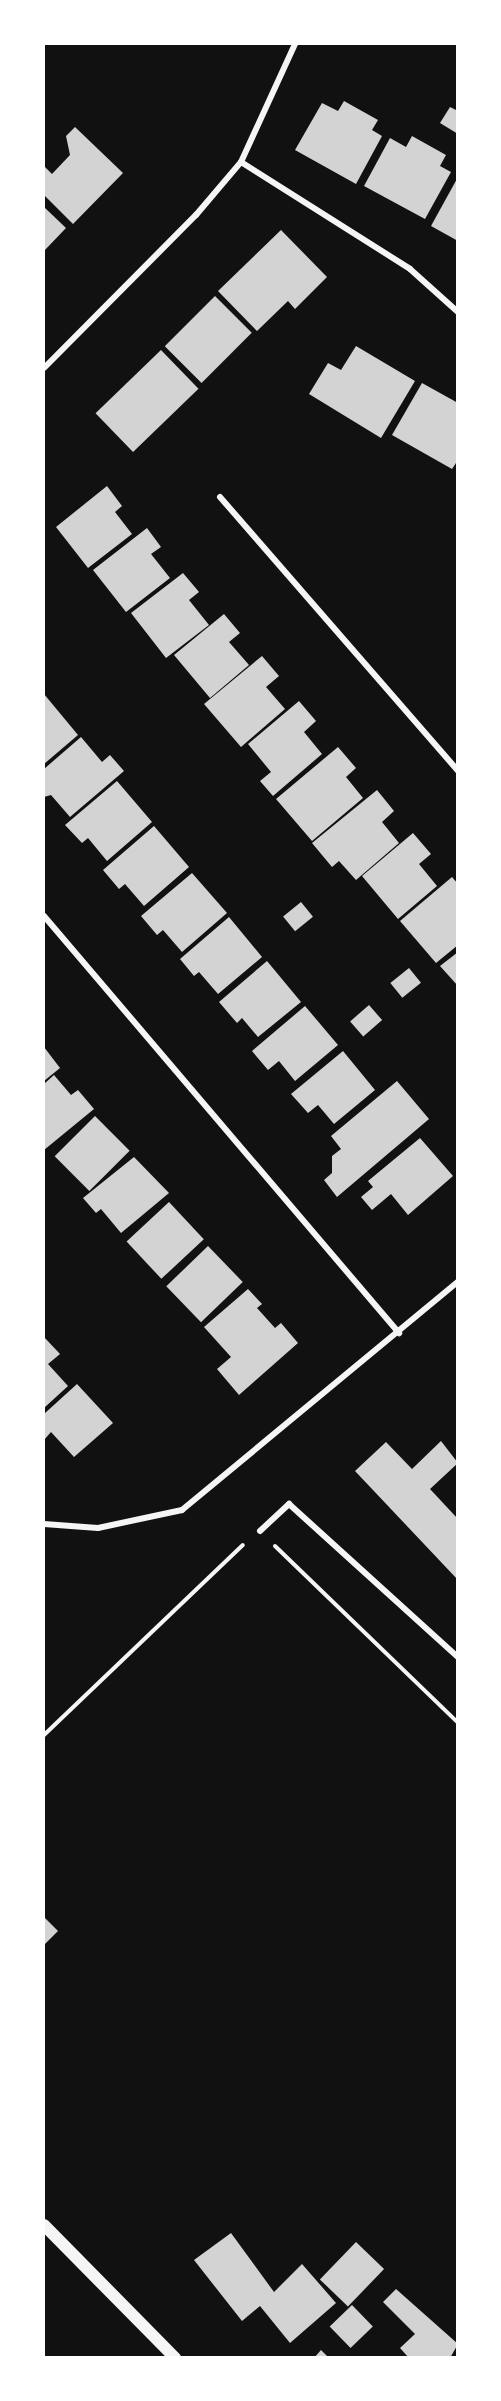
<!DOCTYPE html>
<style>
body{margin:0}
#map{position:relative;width:501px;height:2401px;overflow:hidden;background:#111;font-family:Jost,sans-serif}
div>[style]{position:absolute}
.building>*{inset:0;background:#d3d3d3;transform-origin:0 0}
.path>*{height:4px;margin:-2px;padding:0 2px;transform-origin:2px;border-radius:2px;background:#f5f5f5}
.minor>*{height:6px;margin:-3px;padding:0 3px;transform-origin:3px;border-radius:3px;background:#f5f5f5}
.secondary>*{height:12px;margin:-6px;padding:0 6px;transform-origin:6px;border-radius:6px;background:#f5f5f5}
span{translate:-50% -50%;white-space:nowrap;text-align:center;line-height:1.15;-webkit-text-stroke:6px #fff;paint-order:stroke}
.frame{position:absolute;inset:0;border:45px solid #fff;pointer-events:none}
</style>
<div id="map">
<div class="building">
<i style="clip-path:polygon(344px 101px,378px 120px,372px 130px,382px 136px,356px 184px,295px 150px,322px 103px,338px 111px)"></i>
<i style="clip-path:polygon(450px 107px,458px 111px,458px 134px,440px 123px)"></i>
<i style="clip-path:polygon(75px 127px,123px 173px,73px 224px,44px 195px,44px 166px,52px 174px,70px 155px,66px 136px)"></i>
<i style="clip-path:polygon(412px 136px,446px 155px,440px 166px,451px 172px,425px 219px,364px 186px,390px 138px,406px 147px)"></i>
<i style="clip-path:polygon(458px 177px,458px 241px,431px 226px)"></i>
<i style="clip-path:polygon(44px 207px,66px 228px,44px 251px)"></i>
<i style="clip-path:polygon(281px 230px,327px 277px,295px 309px,288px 301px,257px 331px,218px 291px)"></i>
<i style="left:215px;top:296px;width:52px;height:71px;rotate:45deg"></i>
<i style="clip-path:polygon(356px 346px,415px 381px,381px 438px,309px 394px,328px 363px,341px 370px)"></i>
<i style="left:161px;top:350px;width:54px;height:91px;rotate:46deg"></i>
<i style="clip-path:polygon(422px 383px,458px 403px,458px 460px,452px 469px,392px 435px)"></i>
<i style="clip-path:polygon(107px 486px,122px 506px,115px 512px,132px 534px,88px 568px,56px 527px)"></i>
<i style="clip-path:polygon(147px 528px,161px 547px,151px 554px,170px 578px,126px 612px,93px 570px)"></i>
<i style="clip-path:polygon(183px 573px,199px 592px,189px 600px,209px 625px,166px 658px,131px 613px)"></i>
<i style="clip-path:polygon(224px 614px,240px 633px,229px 642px,249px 665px,210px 698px,174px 655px)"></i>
<i style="clip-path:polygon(262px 656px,279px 676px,266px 687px,285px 709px,241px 747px,204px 704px)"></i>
<i style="clip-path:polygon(44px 694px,78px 735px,44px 764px)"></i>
<i style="clip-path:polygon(299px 701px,316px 721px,304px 732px,322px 754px,273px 796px,260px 781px,271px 772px,248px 744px)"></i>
<i style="clip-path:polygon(81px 737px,102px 762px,110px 755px,124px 771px,70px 817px,51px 795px,44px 797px,44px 769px)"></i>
<i style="clip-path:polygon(338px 747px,356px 768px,346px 777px,363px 798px,312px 841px,276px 799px)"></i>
<i style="clip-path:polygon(117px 781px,152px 822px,107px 861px,88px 838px,82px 843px,65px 825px)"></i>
<i style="clip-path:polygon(377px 790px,394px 811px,382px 822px,399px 843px,356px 880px,339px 861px,332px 867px,312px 843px)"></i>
<i style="clip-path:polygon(154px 826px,189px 867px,144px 906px,125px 884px,119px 889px,103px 870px)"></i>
<i style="clip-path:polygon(413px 833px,431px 854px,419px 864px,437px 886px,398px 919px,362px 876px)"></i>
<i style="clip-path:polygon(192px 873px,227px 913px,182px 952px,163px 930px,157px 935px,141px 916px)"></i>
<i style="clip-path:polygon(452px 877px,458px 884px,458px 945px,436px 963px,400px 921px)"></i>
<i style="left:301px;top:902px;width:19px;height:23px;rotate:51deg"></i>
<i style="clip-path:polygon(229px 917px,262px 957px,218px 994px,199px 972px,194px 976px,180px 959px)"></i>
<i style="clip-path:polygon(458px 952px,458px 986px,440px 966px)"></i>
<i style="clip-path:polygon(267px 961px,301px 1002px,258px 1037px,242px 1018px,237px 1023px,219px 1002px)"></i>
<i style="left:409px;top:968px;width:19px;height:24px;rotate:51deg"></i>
<i style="left:369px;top:1005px;width:20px;height:25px;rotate:49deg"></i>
<i style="clip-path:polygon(305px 1006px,338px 1045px,295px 1081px,279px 1061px,268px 1070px,252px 1051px)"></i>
<i style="clip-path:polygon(44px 1047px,60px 1068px,44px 1081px)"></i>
<i style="clip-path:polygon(343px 1051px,375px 1090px,334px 1124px,318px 1105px,308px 1113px,291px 1094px)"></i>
<i style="clip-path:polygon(54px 1075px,71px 1095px,78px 1090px,94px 1109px,44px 1150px,44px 1084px)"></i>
<i style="clip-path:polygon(397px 1081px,429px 1119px,337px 1197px,324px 1180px,332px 1173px,332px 1156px,341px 1149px,331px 1136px)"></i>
<i style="left:95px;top:1116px;width:49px;height:57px;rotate:45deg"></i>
<i style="clip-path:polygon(420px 1138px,453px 1176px,408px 1215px,391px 1194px,372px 1210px,361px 1197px,373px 1187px,368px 1181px)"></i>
<i style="clip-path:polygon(134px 1157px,169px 1193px,121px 1233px,101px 1209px,96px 1213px,83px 1198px)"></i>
<i style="left:169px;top:1202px;width:51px;height:58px;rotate:47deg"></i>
<i style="left:208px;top:1246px;width:50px;height:58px;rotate:46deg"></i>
<i style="clip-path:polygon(248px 1289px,262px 1304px,257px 1308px,275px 1328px,281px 1323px,298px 1343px,239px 1395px,217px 1369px,231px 1357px,204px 1327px)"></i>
<i style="clip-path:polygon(44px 1337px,60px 1354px,48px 1364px,68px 1386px,44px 1408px)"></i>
<i style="clip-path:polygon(77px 1384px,113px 1423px,74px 1457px,51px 1432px,44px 1440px,44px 1414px)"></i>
<i style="clip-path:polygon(441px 1441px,458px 1463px,430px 1489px,458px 1519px,458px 1580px,355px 1471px,386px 1442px,412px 1469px)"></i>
<i style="clip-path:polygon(44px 1917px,58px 1931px,44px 1945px)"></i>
<i style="clip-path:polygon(231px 2233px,274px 2292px,302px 2264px,336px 2303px,290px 2343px,260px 2306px,242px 2321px,194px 2260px)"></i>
<i style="left:356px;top:2242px;width:39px;height:52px;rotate:44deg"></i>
<i style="clip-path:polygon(396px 2289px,458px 2344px,450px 2358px,409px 2358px,400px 2348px,415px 2334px,383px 2302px)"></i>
<i style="left:352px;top:2305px;width:30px;height:31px;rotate:46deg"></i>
<i style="clip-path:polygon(321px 2350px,329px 2358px,314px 2358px)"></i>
</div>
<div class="path">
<i style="left:275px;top:1546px;width:255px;rotate:44deg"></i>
<i style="left:44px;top:1735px;width:275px;rotate:-43.7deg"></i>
</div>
<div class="minor">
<i style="left:241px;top:162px;width:200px;rotate:32.3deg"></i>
<i style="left:410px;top:269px;width:64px;rotate:41.9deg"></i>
<i style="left:44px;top:368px;width:216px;rotate:-45.2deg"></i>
<i style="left:196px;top:215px;width:70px;rotate:-49.7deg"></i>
<i style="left:241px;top:162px;width:130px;rotate:-65.4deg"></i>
<i style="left:220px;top:497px;width:363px;rotate:49deg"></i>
<i style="left:44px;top:916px;width:548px;rotate:49.59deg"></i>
<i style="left:44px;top:1524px;width:54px;rotate:4.2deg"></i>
<i style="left:98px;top:1528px;width:86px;rotate:-12.1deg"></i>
<i style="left:182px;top:1510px;width:358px;rotate:-39.6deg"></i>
<i style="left:260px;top:1531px;width:40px;rotate:-43deg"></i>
<i style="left:289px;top:1504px;width:228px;rotate:42.2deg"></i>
</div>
<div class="secondary">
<i style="left:44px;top:2225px;width:187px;rotate:45.4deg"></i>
</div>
<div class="frame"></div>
</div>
